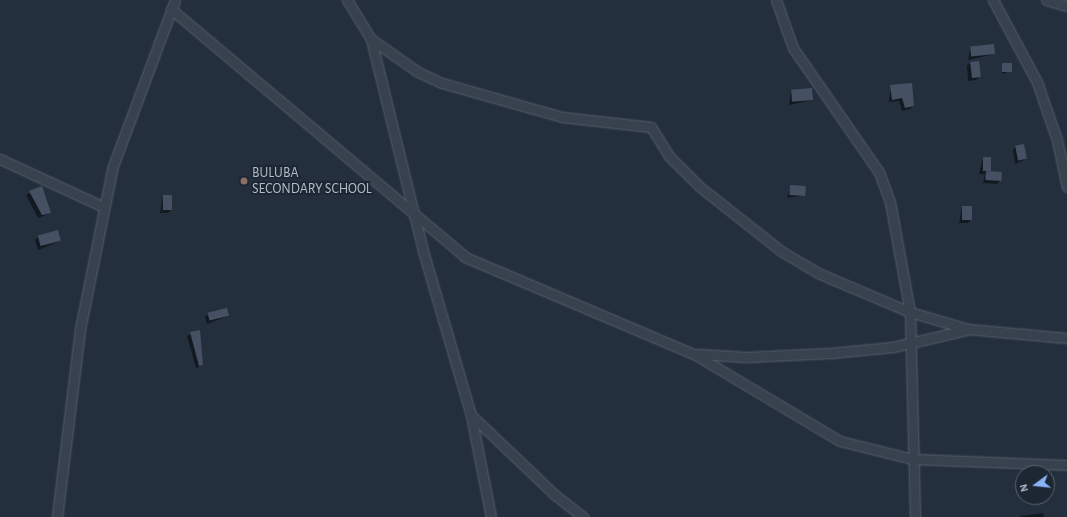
<!DOCTYPE html>
<style>
body{margin:0}
#map{position:relative;width:1067px;height:517px;overflow:hidden;background:#242f3e;font-family:"Alegreya Sans",sans-serif}
div>[style]{position:absolute}
.shadow>*{inset:0;background:#0007}
.building>*{inset:0;background:#455162;transform-origin:0 0}
.roads{filter:drop-shadow(0 0 1px #565f6c) drop-shadow(0 0 1px #565f6c)}
.minor>*{height:9px;margin:-4.5px;padding:0 4.5px;transform-origin:4.5px;border-radius:4.5px;background:#38414e}
.dots>*{width:11px;height:11px;translate:-50% -50%;box-sizing:border-box;border:2px solid #1d2633;border-radius:50%}
span{translate:-50% -50%;white-space:nowrap;text-align:center;line-height:1.15;-webkit-text-stroke:4px #1d2633;paint-order:stroke}
.poi-label{font-size:14px;color:#b4bcc9}
.left{translate:0 -50%;text-align:left}
.north{position:absolute;left:1015px;top:465px;width:40px;height:40px;box-sizing:border-box;background:#1d2633;border:1px solid #59626f;border-radius:50%;rotate:255deg;font-size:11px;font-weight:700;line-height:16px;text-align:center;color:#b4bcc9}
.north::after{content:'';display:block;margin:auto;width:14px;height:18px;background:#8ab4f8;clip-path:polygon(50% 0,100% 100%,50% 72%,0 100%)}
</style>
<div id="map">
<div class="shadow">
<i style="clip-path:polygon(971px 47px,994px 54px,968px 60px)"></i>
<i style="clip-path:polygon(970px 63px,980px 76px,976px 80px,968px 81px,967px 66px)"></i>
<i style="clip-path:polygon(1003px 65px,1011px 71px,1002px 74px)"></i>
<i style="clip-path:polygon(891px 86px,913px 106px,910px 109px,902px 111px,899px 101px,889px 102px)"></i>
<i style="clip-path:polygon(791px 91px,812px 100px,789px 105px)"></i>
<i style="clip-path:polygon(1016px 146px,1026px 159px,1015px 164px,1013px 150px)"></i>
<i style="clip-path:polygon(983px 158px,988px 172px,1001px 180px,997px 184px,983px 183px,985px 174px,979px 174px)"></i>
<i style="clip-path:polygon(791px 186px,805px 195px,787px 198px)"></i>
<i style="clip-path:polygon(42px 188px,50px 213px,38px 218px,26px 195px)"></i>
<i style="clip-path:polygon(163px 196px,171px 210px,168px 213px,160px 213px)"></i>
<i style="clip-path:polygon(962px 207px,971px 220px,968px 223px,959px 223px)"></i>
<i style="clip-path:polygon(38px 237px,60px 241px,38px 250px,35px 240px)"></i>
<i style="clip-path:polygon(209px 314px,228px 316px,207px 324px,205px 317px)"></i>
<i style="clip-path:polygon(199px 331px,202px 365px,196px 368px,187px 336px)"></i>
<i style="clip-path:polygon(1043px 513px,1044px 517px,1020px 517px,1021px 516px)"></i>
</div>
<div class="building">
<i style="left:994px;top:44px;width:10px;height:24px;rotate:84deg"></i>
<i style="left:979px;top:61px;width:16px;height:9px;rotate:83deg"></i>
<i style="left:1012px;top:63px;width:9px;height:10px;rotate:90deg"></i>
<i style="clip-path:polygon(912px 83px,914px 106px,905px 108px,902px 98px,892px 100px,890px 85px)"></i>
<i style="left:812px;top:88px;width:12px;height:21px;rotate:85deg"></i>
<i style="left:1024px;top:144px;width:15px;height:9px;rotate:79deg"></i>
<i style="left:983px;top:157px;width:8px;height:14px"></i>
<i style="left:986px;top:171px;width:16px;height:9px;rotate:4deg"></i>
<i style="left:790px;top:185px;width:16px;height:10px;rotate:4deg"></i>
<i style="clip-path:polygon(42px 186px,51px 213px,42px 215px,29px 191px)"></i>
<i style="left:163px;top:195px;width:9px;height:15px"></i>
<i style="left:962px;top:206px;width:10px;height:14px"></i>
<i style="left:58px;top:230px;width:11px;height:21px;rotate:75deg"></i>
<i style="left:227px;top:308px;width:8px;height:20px;rotate:76deg"></i>
<i style="clip-path:polygon(200px 330px,203px 365px,199px 366px,190px 332px)"></i>
</div>
<div class="roads">
<div class="minor">
<i style="left:347px;top:0;width:46px;rotate:58.4deg"></i>
<i style="left:371px;top:39px;width:57px;rotate:35.1deg"></i>
<i style="left:418px;top:72px;width:26px;rotate:25deg"></i>
<i style="left:442px;top:83px;width:125px;rotate:15.8deg"></i>
<i style="left:562px;top:117px;width:90px;rotate:6.4deg"></i>
<i style="left:651px;top:127px;width:34px;rotate:58deg"></i>
<i style="left:669px;top:156px;width:44px;rotate:45deg"></i>
<i style="left:700px;top:187px;width:103px;rotate:38.3deg"></i>
<i style="left:781px;top:251px;width:43px;rotate:30.7deg"></i>
<i style="left:818px;top:273px;width:100px;rotate:23deg"></i>
<i style="left:910px;top:312px;width:60px;rotate:16.3deg"></i>
<i style="left:968px;top:329px;width:99px;rotate:5.2deg"></i>
<i style="left:776px;top:0;width:51px;rotate:70.5deg"></i>
<i style="left:793px;top:48px;width:151px;rotate:55.3deg"></i>
<i style="left:879px;top:172px;width:32px;rotate:70deg"></i>
<i style="left:890px;top:202px;width:112px;rotate:79.7deg"></i>
<i style="left:910px;top:312px;width:205px;rotate:88.6deg"></i>
<i style="left:993px;top:0;width:93px;rotate:61.8deg"></i>
<i style="left:1037px;top:82px;width:61px;rotate:71deg"></i>
<i style="left:1057px;top:140px;width:48px;rotate:78deg"></i>
<i style="left:1046px;top:0;width:22px;rotate:16deg"></i>
<i style="left:171px;top:9px;width:385px;rotate:40.1deg"></i>
<i style="left:465px;top:257px;width:249px;rotate:23deg"></i>
<i style="left:694px;top:354px;width:170px;rotate:30.8deg"></i>
<i style="left:840px;top:441px;width:74px;rotate:14deg"></i>
<i style="left:912px;top:459px;width:155px;rotate:2.2deg"></i>
<i style="left:371px;top:39px;width:218px;rotate:76.2deg"></i>
<i style="left:423px;top:251px;width:171px;rotate:73.7deg"></i>
<i style="left:471px;top:415px;width:104px;rotate:78.9deg"></i>
<i style="left:0;top:159px;width:115px;rotate:24.8deg"></i>
<i style="left:698px;top:354px;width:48px;rotate:3.6deg"></i>
<i style="left:746px;top:357px;width:85px;rotate:-2.7deg"></i>
<i style="left:831px;top:353px;width:62px;rotate:-5.5deg"></i>
<i style="left:893px;top:347px;width:75px;rotate:-13.1deg"></i>
<i style="left:471px;top:415px;width:116px;rotate:43.6deg"></i>
<i style="left:555px;top:495px;width:36px;rotate:38deg"></i>
<i style="left:57px;top:517px;width:189px;rotate:-83deg"></i>
<i style="left:80px;top:329px;width:166px;rotate:-78.6deg"></i>
<i style="left:113px;top:166px;width:177px;rotate:-69.5deg"></i>
</div>
</div>
<div class="dots">
<i style="left:244px;top:181px;background:#8d6e63"></i>
</div>
<div class="poi-label">
<span class="left" style="left:252px;top:181px">BULUBA<br>SECONDARY SCHOOL</span>
</div>
<div class="north">N</div>
</div>
